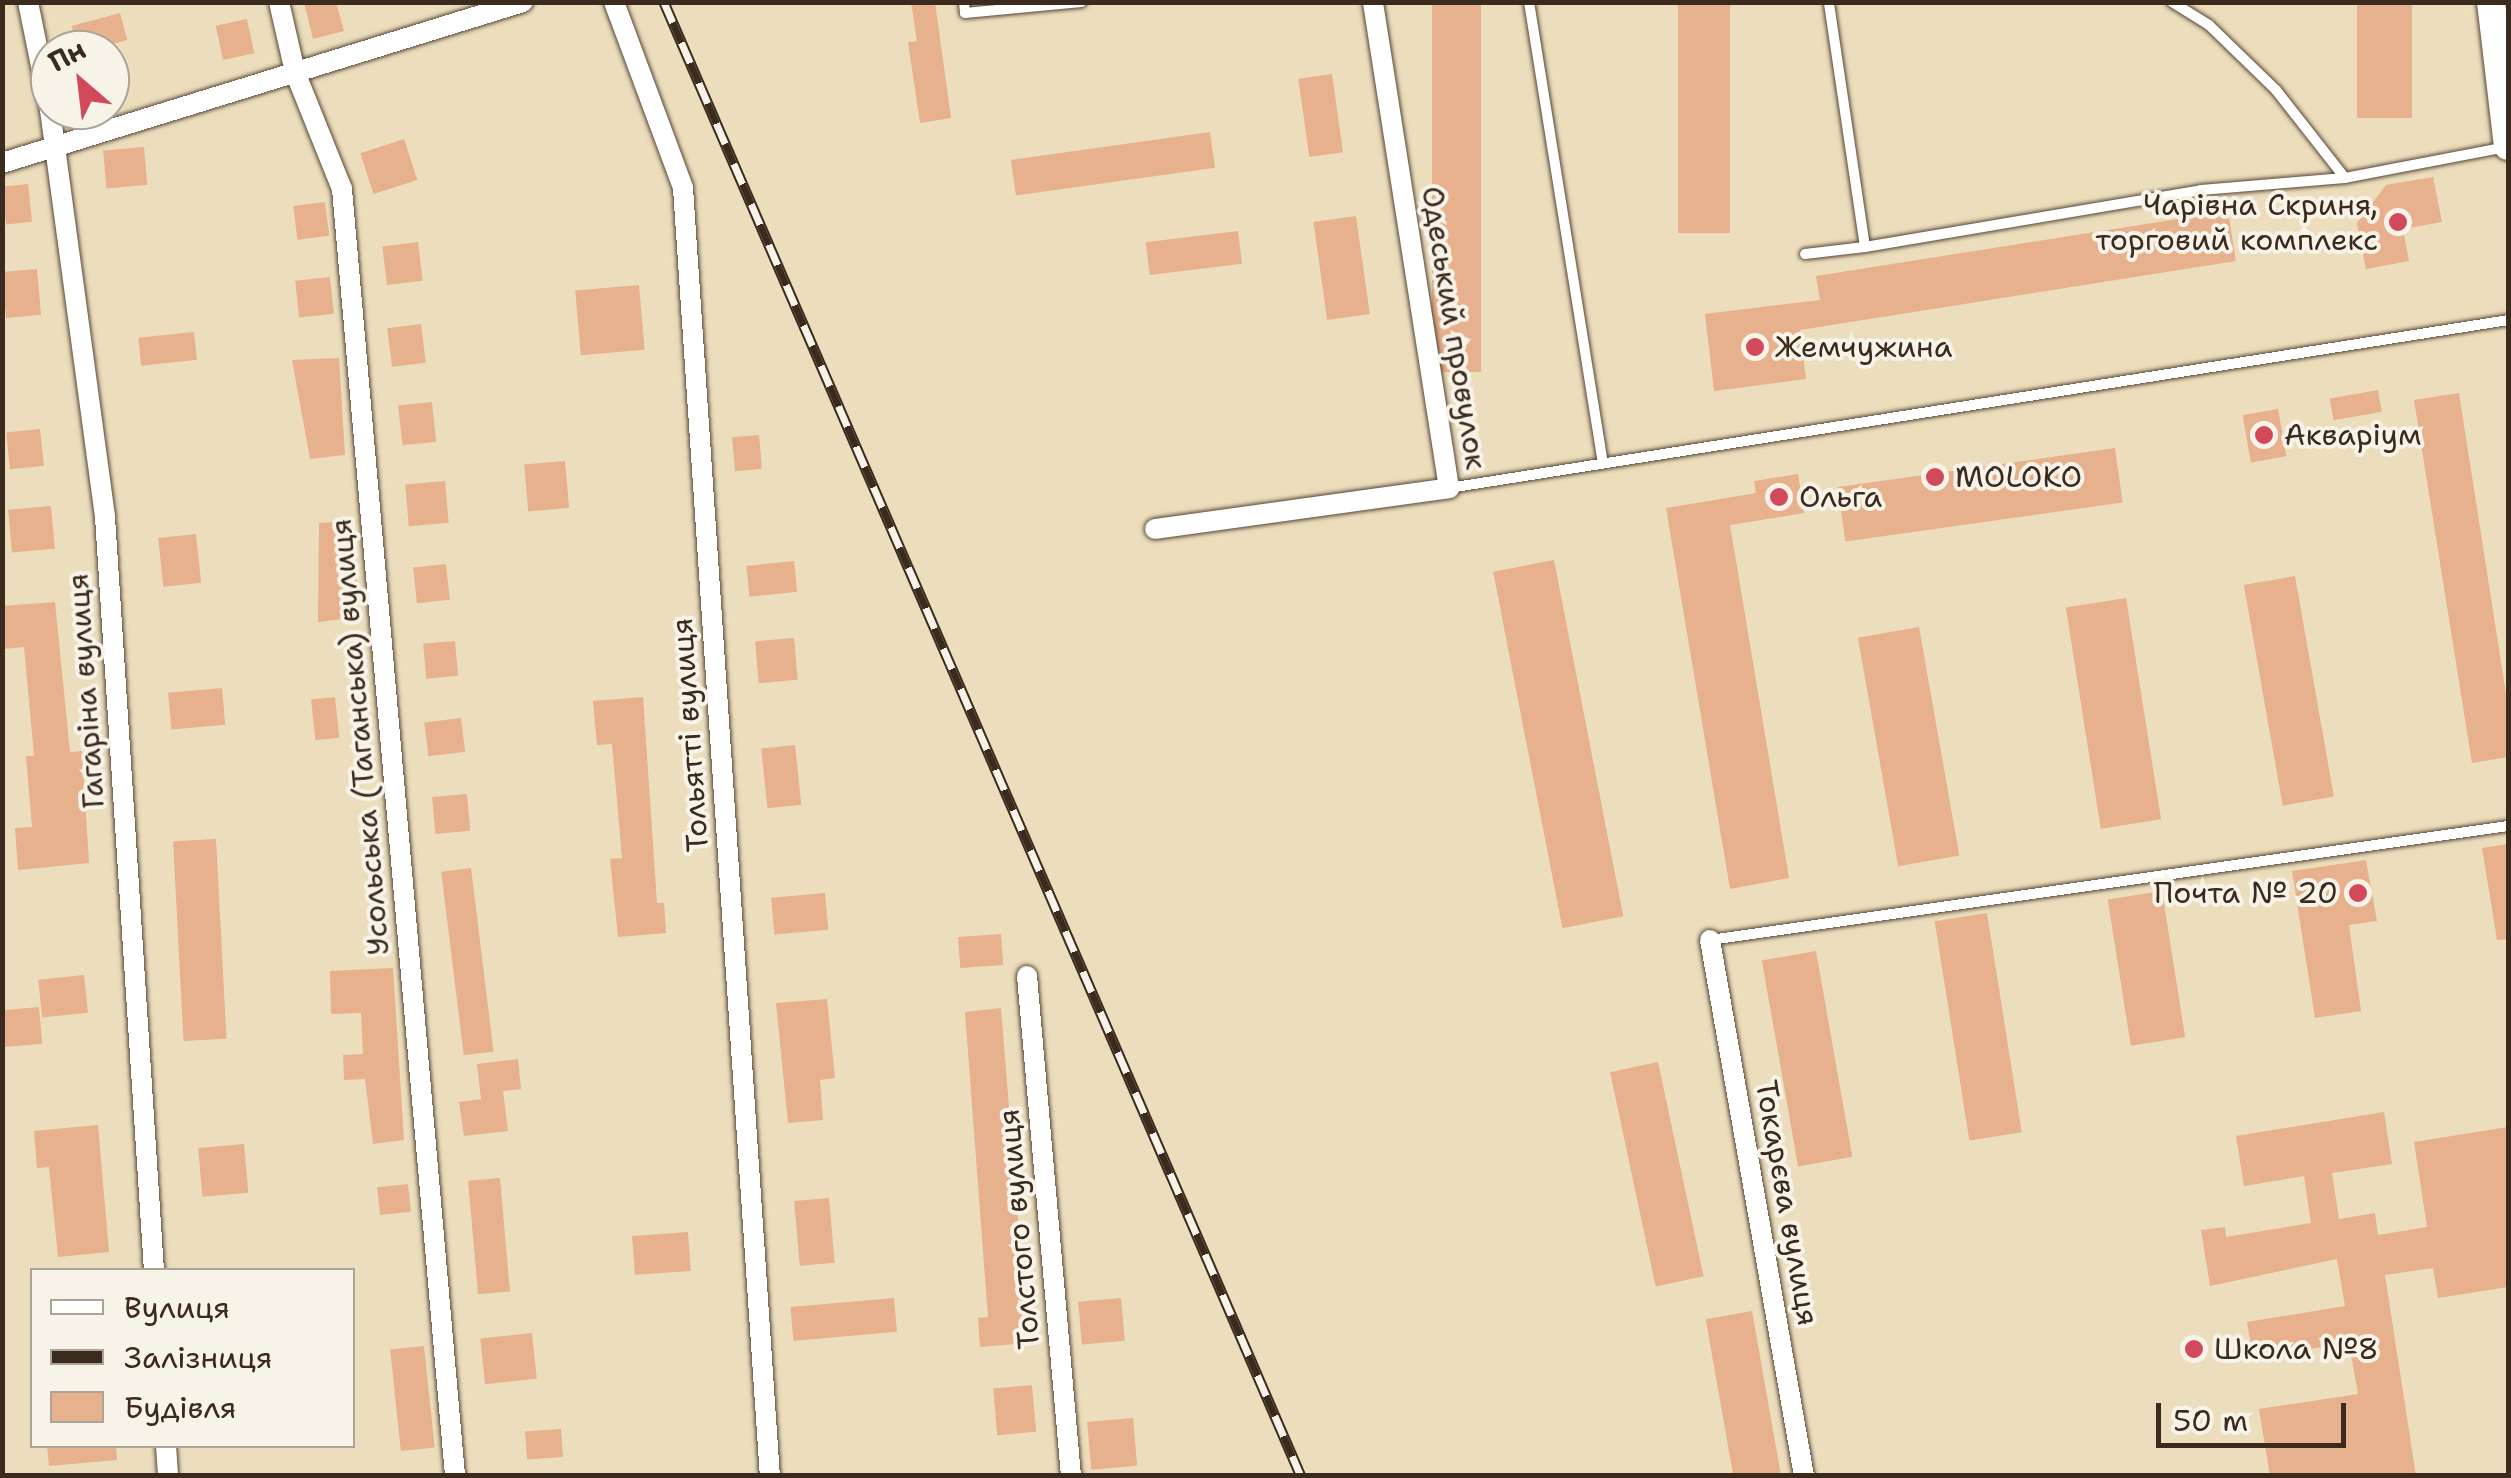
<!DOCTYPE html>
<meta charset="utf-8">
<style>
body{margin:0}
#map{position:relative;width:2511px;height:1478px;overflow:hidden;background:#ecdebc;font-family:"Shantell Sans",sans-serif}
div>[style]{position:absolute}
.building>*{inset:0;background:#e6b18c;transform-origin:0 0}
.roads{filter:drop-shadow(0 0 2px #564536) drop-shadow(0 0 2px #564536)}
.service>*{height:10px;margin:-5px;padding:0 5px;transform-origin:5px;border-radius:5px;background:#fff}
.minor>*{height:20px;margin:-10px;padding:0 10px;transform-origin:10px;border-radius:10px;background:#fff}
.secondary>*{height:28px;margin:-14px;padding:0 14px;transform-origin:14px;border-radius:14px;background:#fff}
.rail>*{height:11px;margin-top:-5.5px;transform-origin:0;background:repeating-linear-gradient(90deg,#f7f3e8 0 22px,#3b2a1e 0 44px);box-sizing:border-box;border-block:2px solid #3b2a1e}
.dots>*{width:28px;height:28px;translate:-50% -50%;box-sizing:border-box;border:5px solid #f7f3e8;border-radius:50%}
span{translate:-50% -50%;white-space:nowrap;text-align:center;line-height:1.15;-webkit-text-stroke:8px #f7f3e8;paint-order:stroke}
.poi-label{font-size:30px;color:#3b2a1e}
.right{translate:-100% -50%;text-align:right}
.left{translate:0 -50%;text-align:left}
.street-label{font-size:30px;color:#3b2a1e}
.frame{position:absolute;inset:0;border:5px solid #3b2a1e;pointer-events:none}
.legend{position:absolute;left:30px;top:1268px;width:325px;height:180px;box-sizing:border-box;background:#f7f3e8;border:2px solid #aca397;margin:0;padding:12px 18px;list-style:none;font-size:30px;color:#3b2a1e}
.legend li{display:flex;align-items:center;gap:20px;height:50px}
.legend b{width:50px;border:2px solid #aca397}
.north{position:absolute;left:30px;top:30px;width:100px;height:100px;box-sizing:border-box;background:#f7f3e8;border:2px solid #aca397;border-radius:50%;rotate:332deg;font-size:28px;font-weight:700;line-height:40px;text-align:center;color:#3b2a1e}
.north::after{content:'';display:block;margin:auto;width:35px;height:45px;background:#d1495b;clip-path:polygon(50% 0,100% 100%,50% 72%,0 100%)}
.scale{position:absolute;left:2156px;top:1403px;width:190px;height:45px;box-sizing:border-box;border:5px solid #3b2a1e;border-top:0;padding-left:12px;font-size:30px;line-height:35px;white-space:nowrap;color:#3b2a1e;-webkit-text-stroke:8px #f7f3e8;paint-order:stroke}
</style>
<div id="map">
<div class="building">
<i style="clip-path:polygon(304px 2px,336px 2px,344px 31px,313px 39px)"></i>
<i style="clip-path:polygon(911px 2px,935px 2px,951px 118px,920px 123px,908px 42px,917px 41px)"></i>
<i style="left:1432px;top:2px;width:49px;height:370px"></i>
<i style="left:1678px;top:2px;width:52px;height:231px"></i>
<i style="left:2357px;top:2px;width:55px;height:116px"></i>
<i style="left:120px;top:13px;width:28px;height:50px;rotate:75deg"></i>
<i style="left:247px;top:19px;width:35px;height:32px;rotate:78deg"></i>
<i style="left:1332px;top:74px;width:79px;height:34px;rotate:82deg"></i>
<i style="left:1210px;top:132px;width:36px;height:201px;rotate:82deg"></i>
<i style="left:404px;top:139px;width:43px;height:46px;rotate:72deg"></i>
<i style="left:144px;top:147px;width:38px;height:41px;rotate:85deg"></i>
<i style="clip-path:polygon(2433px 177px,2442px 222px,2403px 229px,2409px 261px,2366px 269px,2357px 223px,2386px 185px)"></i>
<i style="left:28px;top:184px;width:38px;height:26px;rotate:84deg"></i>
<i style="left:325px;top:202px;width:34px;height:32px;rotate:83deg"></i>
<i style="clip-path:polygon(2228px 211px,2236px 261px,1800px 330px,1806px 379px,1714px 391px,1705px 314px,1820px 300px,1816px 276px)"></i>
<i style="left:1356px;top:216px;width:99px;height:43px;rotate:82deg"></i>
<i style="left:1238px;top:231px;width:33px;height:93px;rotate:83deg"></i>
<i style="left:418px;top:242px;width:39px;height:36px;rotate:83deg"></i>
<i style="left:37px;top:269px;width:46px;height:35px;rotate:85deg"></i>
<i style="left:330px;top:277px;width:37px;height:35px;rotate:84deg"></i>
<i style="left:639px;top:285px;width:65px;height:64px;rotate:85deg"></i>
<i style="left:421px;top:324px;width:39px;height:34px;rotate:83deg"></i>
<i style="left:194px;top:332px;width:28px;height:56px;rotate:84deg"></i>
<i style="clip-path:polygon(339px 358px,345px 455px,310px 459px,292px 360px)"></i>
<i style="left:2378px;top:390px;width:22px;height:49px;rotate:80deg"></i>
<i style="clip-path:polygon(2459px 393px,2508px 707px,2508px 757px,2472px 763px,2414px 400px)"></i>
<i style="left:432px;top:402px;width:40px;height:34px;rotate:84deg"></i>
<i style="left:2278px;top:409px;width:48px;height:36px;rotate:80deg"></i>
<i style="left:40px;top:429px;width:37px;height:34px;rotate:84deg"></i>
<i style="left:759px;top:435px;width:34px;height:27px;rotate:85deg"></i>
<i style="left:2115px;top:448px;width:55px;height:280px;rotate:82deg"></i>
<i style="left:565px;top:461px;width:47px;height:41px;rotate:85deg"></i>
<i style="clip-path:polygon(1798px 474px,1804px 513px,1730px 525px,1789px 878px,1730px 889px,1666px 508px,1756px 493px,1754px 481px)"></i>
<i style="left:445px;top:481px;width:42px;height:40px;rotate:85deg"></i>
<i style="left:51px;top:506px;width:43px;height:43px;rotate:85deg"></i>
<i style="clip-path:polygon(352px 521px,360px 617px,318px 622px,319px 523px)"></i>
<i style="left:196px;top:534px;width:49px;height:38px;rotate:84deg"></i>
<i style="left:1554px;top:560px;width:363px;height:62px;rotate:79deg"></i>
<i style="left:794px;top:561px;width:31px;height:48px;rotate:84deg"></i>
<i style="left:446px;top:564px;width:36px;height:33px;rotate:84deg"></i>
<i style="left:2295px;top:576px;width:224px;height:52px;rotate:80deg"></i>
<i style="left:2126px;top:598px;width:224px;height:61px;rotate:81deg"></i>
<i style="clip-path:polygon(55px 602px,70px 752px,82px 751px,89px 863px,18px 870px,15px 828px,32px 827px,26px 756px,34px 756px,24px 647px,2px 649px,2px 606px)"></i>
<i style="left:1919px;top:627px;width:232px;height:62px;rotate:80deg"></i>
<i style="left:794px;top:638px;width:42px;height:39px;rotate:85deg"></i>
<i style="left:455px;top:641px;width:35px;height:32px;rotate:85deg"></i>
<i style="left:222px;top:688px;width:37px;height:54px;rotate:85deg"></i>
<i style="left:335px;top:697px;width:41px;height:24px;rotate:84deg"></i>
<i style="clip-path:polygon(643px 697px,657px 903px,664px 903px,666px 933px,618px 937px,610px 859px,622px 858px,612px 744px,597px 745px,593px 701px)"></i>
<i style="left:461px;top:718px;width:34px;height:37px;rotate:83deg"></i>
<i style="left:795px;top:745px;width:60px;height:34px;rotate:84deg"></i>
<i style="left:467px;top:794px;width:37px;height:35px;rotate:85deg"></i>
<i style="left:216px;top:839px;width:200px;height:43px;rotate:87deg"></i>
<i style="clip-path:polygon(2508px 844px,2508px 939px,2497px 940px,2482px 848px)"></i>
<i style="clip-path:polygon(2366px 860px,2377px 921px,2349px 925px,2361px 1011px,2315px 1018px,2292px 871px)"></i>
<i style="left:471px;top:868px;width:185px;height:30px;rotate:83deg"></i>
<i style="left:2162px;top:891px;width:148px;height:55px;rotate:81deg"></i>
<i style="left:825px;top:893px;width:37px;height:54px;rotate:85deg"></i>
<i style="left:1987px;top:913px;width:222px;height:53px;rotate:81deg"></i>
<i style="left:1001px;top:934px;width:31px;height:43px;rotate:86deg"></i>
<i style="left:1816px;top:951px;width:209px;height:55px;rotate:80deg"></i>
<i style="clip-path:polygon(393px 968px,404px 1140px,373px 1144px,365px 1079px,344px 1080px,343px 1055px,363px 1054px,361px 1013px,331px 1014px,330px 971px)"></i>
<i style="left:84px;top:975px;width:38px;height:46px;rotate:84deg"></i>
<i style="clip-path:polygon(827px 999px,835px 1078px,820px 1080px,823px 1120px,788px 1123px,776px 1003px)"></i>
<i style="left:39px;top:1007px;width:37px;height:37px;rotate:85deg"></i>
<i style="clip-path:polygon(1001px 1008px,1028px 1343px,980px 1347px,978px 1318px,988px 1317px,965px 1012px)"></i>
<i style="clip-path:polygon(518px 1059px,521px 1089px,503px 1091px,508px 1131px,464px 1136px,459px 1102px,481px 1099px,477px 1064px)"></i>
<i style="left:1658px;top:1062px;width:219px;height:49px;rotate:78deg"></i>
<i style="clip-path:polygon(2384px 1112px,2392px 1164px,2332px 1173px,2339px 1219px,2375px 1213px,2378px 1235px,2427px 1227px,2414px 1142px,2508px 1127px,2508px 1287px,2438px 1298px,2433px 1268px,2385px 1275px,2416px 1476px,2270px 1476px,2259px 1409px,2358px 1394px,2349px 1343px,2253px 1358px,2247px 1322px,2345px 1306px,2337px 1259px,2210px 1286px,2201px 1230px,2225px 1227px,2226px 1237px,2311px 1223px,2304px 1176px,2244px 1186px,2236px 1136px)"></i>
<i style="clip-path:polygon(98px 1125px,109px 1252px,58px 1257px,49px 1167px,37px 1168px,34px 1131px)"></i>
<i style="left:244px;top:1144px;width:49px;height:46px;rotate:85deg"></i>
<i style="left:500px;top:1178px;width:114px;height:32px;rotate:85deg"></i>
<i style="left:408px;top:1184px;width:28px;height:31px;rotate:84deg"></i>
<i style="left:829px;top:1198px;width:65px;height:35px;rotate:85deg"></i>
<i style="left:688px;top:1232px;width:39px;height:56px;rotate:86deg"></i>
<i style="left:894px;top:1298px;width:34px;height:104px;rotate:85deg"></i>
<i style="left:1121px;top:1298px;width:43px;height:43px;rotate:85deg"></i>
<i style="left:1752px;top:1311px;width:168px;height:47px;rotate:80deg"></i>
<i style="left:532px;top:1333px;width:46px;height:52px;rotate:84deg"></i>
<i style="left:424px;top:1346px;width:102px;height:34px;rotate:84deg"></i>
<i style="left:1032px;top:1385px;width:47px;height:39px;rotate:85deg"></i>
<i style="left:1133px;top:1418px;width:48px;height:46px;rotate:85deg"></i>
<i style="left:561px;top:1429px;width:28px;height:36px;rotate:86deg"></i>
<i style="clip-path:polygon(47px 1446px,116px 1446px,117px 1460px,49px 1466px)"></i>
</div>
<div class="roads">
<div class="service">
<i style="left:964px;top:2px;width:11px;rotate:85deg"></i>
<i style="left:965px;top:13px;width:117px;rotate:-5.4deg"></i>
<i style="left:1529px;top:2px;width:467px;rotate:80.9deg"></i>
<i style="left:2345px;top:178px;width:164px;rotate:-10.9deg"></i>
<i style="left:1865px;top:247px;width:341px;rotate:-9.6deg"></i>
<i style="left:2201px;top:190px;width:144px;rotate:-4.8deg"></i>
<i style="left:2345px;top:178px;width:112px;rotate:-128.1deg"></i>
<i style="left:2276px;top:90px;width:93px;rotate:-135.9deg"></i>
<i style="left:2209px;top:25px;width:44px;rotate:-148.1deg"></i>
<i style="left:1805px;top:254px;width:60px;rotate:-6.7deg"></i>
<i style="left:1865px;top:247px;width:248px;rotate:-98.4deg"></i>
<i style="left:1449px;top:488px;width:1072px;rotate:-9.01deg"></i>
<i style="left:1710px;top:940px;width:806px;rotate:-8.13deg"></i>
</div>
<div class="minor">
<i style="left:28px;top:2px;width:110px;rotate:78.5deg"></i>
<i style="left:279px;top:2px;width:72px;rotate:77.1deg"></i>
<i style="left:295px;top:72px;width:126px;rotate:68.1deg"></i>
<i style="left:342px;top:189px;width:1292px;rotate:84.98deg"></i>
<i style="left:614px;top:2px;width:198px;rotate:69.6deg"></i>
<i style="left:683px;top:188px;width:1291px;rotate:86.14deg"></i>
<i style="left:50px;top:110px;width:411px;rotate:82.3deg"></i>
<i style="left:105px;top:517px;width:755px;rotate:86.28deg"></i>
<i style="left:2px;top:163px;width:545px;rotate:-17.17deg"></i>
<i style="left:1155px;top:529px;width:297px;rotate:-7.9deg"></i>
<i style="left:1449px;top:488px;width:492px;rotate:-98.9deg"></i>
<i style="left:1710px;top:940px;width:544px;rotate:80.05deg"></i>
<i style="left:1027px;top:976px;width:502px;rotate:84.97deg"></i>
<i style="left:166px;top:1446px;width:30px;rotate:86deg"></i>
</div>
<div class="secondary">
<i style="left:2491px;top:2px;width:145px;rotate:83.3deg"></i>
</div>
</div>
<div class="rail">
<i style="left:664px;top:2px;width:1606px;rotate:66.63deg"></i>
</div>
<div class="dots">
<i style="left:2398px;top:222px;background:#d1495b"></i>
<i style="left:1755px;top:347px;background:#d1495b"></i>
<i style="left:2264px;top:435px;background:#d1495b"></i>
<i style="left:1935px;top:477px;background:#d1495b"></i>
<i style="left:1779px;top:497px;background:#d1495b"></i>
<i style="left:2358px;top:893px;background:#d1495b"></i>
<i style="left:2194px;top:1349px;background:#d1495b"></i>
</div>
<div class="poi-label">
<span class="right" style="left:2378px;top:222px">Чарівна Скриня,<br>торговий комплекс</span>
<span class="left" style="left:1775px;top:347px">Жемчужина</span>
<span class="left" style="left:2284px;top:435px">Акваріум</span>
<span class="left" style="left:1955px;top:477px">MOLOKO</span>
<span class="left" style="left:1799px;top:497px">Ольга</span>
<span class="right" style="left:2338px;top:893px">Почта № 20</span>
<span class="left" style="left:2214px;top:1349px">Школа №8</span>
</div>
<div class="street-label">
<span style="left:1454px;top:328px;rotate:81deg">Одеський провулок</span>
<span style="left:86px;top:691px;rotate:-94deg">Гагаріна вулиця</span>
<span style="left:690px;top:735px;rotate:-94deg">Тольятті вулиця</span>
<span style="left:360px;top:737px;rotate:-95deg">Усольська (Таганська) вулиця</span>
<span style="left:1787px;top:1203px;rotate:80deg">Токарєва вулиця</span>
<span style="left:1019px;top:1229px;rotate:-95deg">Толстого вулиця</span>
</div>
<div class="frame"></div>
<ul class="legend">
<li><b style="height:12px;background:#fff"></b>Вулиця</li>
<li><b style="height:12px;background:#3b2a1e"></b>Залізниця</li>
<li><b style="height:28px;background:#e6b18c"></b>Будівля</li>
</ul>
<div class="north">Пн</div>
<div class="scale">50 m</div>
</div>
